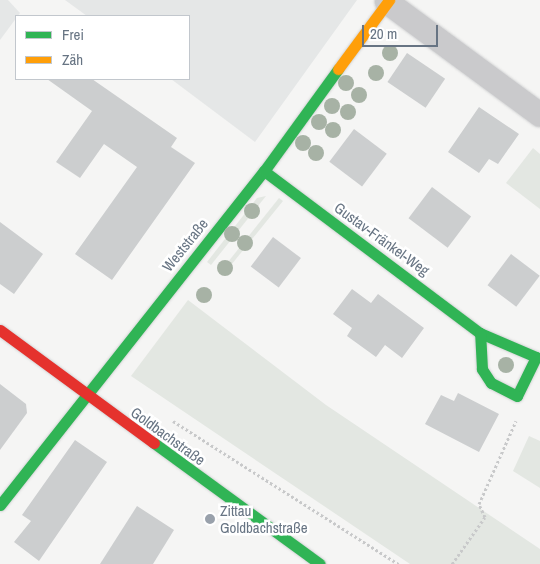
<!DOCTYPE html>
<meta charset="utf-8">
<style>
body{margin:0}
#map{position:relative;width:540px;height:564px;overflow:hidden;background:#f5f5f4;font-family:"Archivo Narrow",sans-serif}
div>[style]{position:absolute}
.built>*{inset:0;background:#e5e7e7}
.green>*{inset:0;background:#e3e7e2}
.building>*{inset:0;background:#cccecf;transform-origin:0 0}
.path>*{height:3px;margin-top:-1.5px;transform-origin:0;background:repeating-linear-gradient(90deg,#c8c9ca 0 2.5px,transparent 0 5px)}
.roads{filter:drop-shadow(0 0 1px #d2d3d4) drop-shadow(0 0 1px #d2d3d4)}
.street>*{height:24px;margin:-12px;padding:0 12px;transform-origin:12px;border-radius:12px;background:#cacacc}
.fast>*{height:11px;margin:-5.5px;padding:0 5.5px;transform-origin:5.5px;border-radius:5.5px;background:#30b455}
.slow>*{height:11px;margin:-5.5px;padding:0 5.5px;transform-origin:5.5px;border-radius:5.5px;background:#ff9f0a}
.jam>*{height:11px;margin:-5.5px;padding:0 5.5px;transform-origin:5.5px;border-radius:5.5px;background:#e5322d}
.trees>*{width:16px;height:16px;margin:-8px;border-radius:50%;background:#a7b2a5}
.dots>*{width:14px;height:14px;translate:-50% -50%;box-sizing:border-box;border:2px solid #fff;border-radius:50%}
span{translate:-50% -50%;white-space:nowrap;text-align:center;line-height:1.15;-webkit-text-stroke:5px #fff;paint-order:stroke}
.street-label{font-size:15px;color:#677483}
.poi-label{font-size:15px;color:#677483}
.left{translate:0 -50%;text-align:left}
.legend{position:absolute;left:15px;top:15px;width:175px;height:65px;box-sizing:border-box;background:#fff;border:1px solid #c2c7cd;margin:0;padding:6px 9px;list-style:none;font-size:15px;color:#677483}
.legend li{display:flex;align-items:center;gap:10px;height:25px}
.legend b{width:25px;border:1px solid #c2c7cd}
.scale{position:absolute;left:362px;top:25px;width:76px;height:22px;box-sizing:border-box;border:2px solid #677483;border-top:0;padding-left:6px;font-size:15px;line-height:18px;white-space:nowrap;color:#677483;-webkit-text-stroke:4px #fff;paint-order:stroke}
</style>
<div id="map">
<div class="built">
<i style="clip-path:polygon(0 0,8px 0,20px 13px,0 40px)"></i>
<i style="clip-path:polygon(65px 0,357px 0,255px 142px,171px 79px,189px 79px,189px 16px,87px 16px)"></i>
</div>
<div class="green">
<i style="clip-path:polygon(533px 148px,540px 154px,540px 209px,506px 183px)"></i>
<i style="clip-path:polygon(266px 196px,211px 265px,207px 262px,257px 198px)"></i>
<i style="clip-path:polygon(279px 198px,283px 201px,223px 275px,220px 272px)"></i>
<i style="clip-path:polygon(188px 300px,326px 405px,540px 549px,540px 564px,410px 564px,131px 376px)"></i>
<i style="clip-path:polygon(529px 436px,540px 441px,540px 488px,513px 471px)"></i>
</div>
<div class="building">
<i style="left:407px;top:53px;width:46px;height:35px;rotate:34deg"></i>
<i style="clip-path:polygon(47px 79px,92px 79px,177px 138px,171px 147px,195px 163px,112px 280px,75px 254px,137px 167px,104px 144px,80px 178px,56px 162px,92px 111px)"></i>
<i style="clip-path:polygon(479px 107px,519px 134px,498px 164px,489px 159px,479px 173px,448px 152px)"></i>
<i style="left:354px;top:129px;width:41px;height:41px;rotate:37deg"></i>
<i style="left:432px;top:187px;width:49px;height:39px;rotate:37deg"></i>
<i style="clip-path:polygon(0 222px,43px 254px,14px 294px,0 284px)"></i>
<i style="left:273px;top:237px;width:35px;height:37px;rotate:37deg"></i>
<i style="left:511px;top:254px;width:36px;height:39px;rotate:37deg"></i>
<i style="clip-path:polygon(352px 289px,371px 303px,378px 294px,424px 328px,402px 358px,385px 345px,376px 357px,347px 336px,352px 328px,333px 314px)"></i>
<i style="clip-path:polygon(0 384px,26px 404px,27px 413px,0 450px)"></i>
<i style="clip-path:polygon(458px 393px,499px 414px,479px 452px,425px 424px,441px 395px,454px 401px)"></i>
<i style="clip-path:polygon(75px 440px,107px 462px,39px 561px,14px 542px,31px 521px,22px 515px)"></i>
<i style="clip-path:polygon(137px 506px,174px 530px,153px 564px,100px 564px)"></i>
</div>
<div class="path">
<i style="left:173px;top:421px;width:267px;rotate:32.4deg"></i>
<i style="left:452px;top:564px;width:57px;rotate:-54.9deg"></i>
<i style="left:485px;top:517px;width:14px;rotate:-115deg"></i>
<i style="left:479px;top:504px;width:91px;rotate:-66deg"></i>
</div>
<div class="roads">
<div class="street">
<i style="left:387px;top:2px;width:190px;rotate:36.4deg"></i>
</div>
<div class="fast">
<i style="left:264px;top:171px;width:270px;rotate:36.9deg"></i>
<i style="left:480px;top:333px;width:61px;rotate:23.2deg"></i>
<i style="left:536px;top:357px;width:43px;rotate:116deg"></i>
<i style="left:517px;top:396px;width:29px;rotate:-153deg"></i>
<i style="left:491px;top:383px;width:17px;rotate:-123deg"></i>
<i style="left:482px;top:369px;width:36px;rotate:-93deg"></i>
<i style="left:154px;top:443px;width:205px;rotate:36.1deg"></i>
<i style="left:0;top:505px;width:426px;rotate:-51.7deg"></i>
<i style="left:264px;top:171px;width:126px;rotate:-54deg"></i>
</div>
<div class="slow">
<i style="left:338px;top:69px;width:86px;rotate:-53.5deg"></i>
</div>
<div class="jam">
<i style="left:0;top:330px;width:191px;rotate:36.3deg"></i>
</div>
</div>
<div class="trees">
<i style="left:390px;top:53px"></i>
<i style="left:376px;top:73px"></i>
<i style="left:346px;top:83px"></i>
<i style="left:359px;top:95px"></i>
<i style="left:332px;top:106px"></i>
<i style="left:348px;top:112px"></i>
<i style="left:319px;top:122px"></i>
<i style="left:333px;top:130px"></i>
<i style="left:303px;top:143px"></i>
<i style="left:316px;top:153px"></i>
<i style="left:252px;top:211px"></i>
<i style="left:232px;top:234px"></i>
<i style="left:245px;top:243px"></i>
<i style="left:225px;top:268px"></i>
<i style="left:204px;top:295px"></i>
<i style="left:506px;top:365px"></i>
</div>
<div class="dots">
<i style="left:210px;top:519px;background:#99a1ab"></i>
</div>
<div class="street-label">
<span style="left:382px;top:239px;rotate:36deg">Gustav-Fränkel-Weg</span>
<span style="left:185px;top:245px;rotate:-51deg">Weststraße</span>
<span style="left:168px;top:436px;rotate:36deg">Goldbachstraße</span>
</div>
<div class="poi-label">
<span class="left" style="left:220px;top:519px">Zittau<br>Goldbachstraße</span>
</div>
<ul class="legend">
<li><b style="height:6px;background:#30b455"></b>Frei</li>
<li><b style="height:6px;background:#ff9f0a"></b>Zäh</li>
</ul>
<div class="scale">20 m</div>
</div>
